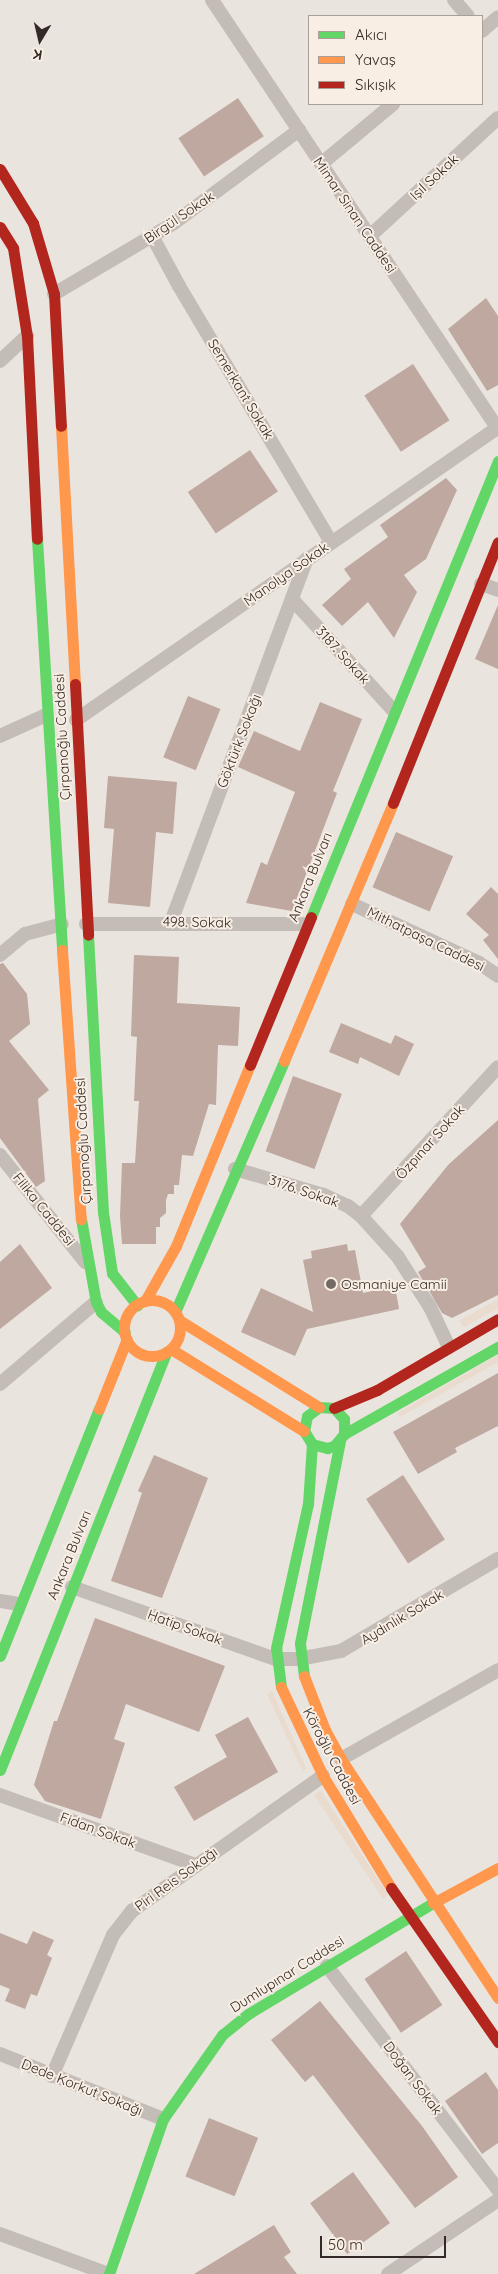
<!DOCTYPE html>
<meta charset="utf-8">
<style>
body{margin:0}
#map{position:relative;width:498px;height:2274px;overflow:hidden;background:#eae4de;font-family:Quicksand,sans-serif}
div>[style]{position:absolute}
.plaza>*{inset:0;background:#e9dbcd}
.building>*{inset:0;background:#bea8a0;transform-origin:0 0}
.street>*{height:14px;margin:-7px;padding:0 7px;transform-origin:7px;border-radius:7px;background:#c3bcb7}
.fast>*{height:11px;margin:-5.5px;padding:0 5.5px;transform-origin:5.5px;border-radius:5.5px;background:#63d668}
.slow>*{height:11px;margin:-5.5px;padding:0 5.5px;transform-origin:5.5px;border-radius:5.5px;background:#ff974d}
.slow>.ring{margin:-5.5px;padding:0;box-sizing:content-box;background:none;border:11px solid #ff974d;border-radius:50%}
.jam>*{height:11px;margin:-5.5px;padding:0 5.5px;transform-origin:5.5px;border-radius:5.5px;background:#b3261e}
.dots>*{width:14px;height:14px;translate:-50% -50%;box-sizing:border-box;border:2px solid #f8eee4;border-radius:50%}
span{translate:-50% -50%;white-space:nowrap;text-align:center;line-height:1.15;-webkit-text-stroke:4px #f8eee4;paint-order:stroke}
.street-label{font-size:14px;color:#332926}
.poi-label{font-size:14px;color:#332926}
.left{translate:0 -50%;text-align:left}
.legend{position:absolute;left:308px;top:15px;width:175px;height:90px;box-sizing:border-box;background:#f8eee4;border:1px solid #a99f98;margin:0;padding:6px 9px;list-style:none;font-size:15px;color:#332926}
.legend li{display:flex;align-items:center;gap:10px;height:25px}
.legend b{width:25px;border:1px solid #a99f98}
.north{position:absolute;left:15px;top:15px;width:50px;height:50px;-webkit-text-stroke:4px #f8eee4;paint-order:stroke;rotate:189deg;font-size:14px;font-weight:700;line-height:20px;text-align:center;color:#332926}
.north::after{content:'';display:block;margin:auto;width:18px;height:22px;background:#332926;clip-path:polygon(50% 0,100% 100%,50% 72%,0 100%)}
.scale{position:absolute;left:320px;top:2236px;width:126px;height:22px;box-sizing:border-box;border:2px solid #332926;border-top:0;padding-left:6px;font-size:15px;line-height:18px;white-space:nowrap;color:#332926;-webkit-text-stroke:4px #f8eee4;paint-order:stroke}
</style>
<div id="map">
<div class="plaza">
<i style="clip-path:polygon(498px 1299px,498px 1308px,464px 1327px,459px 1321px)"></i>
<i style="clip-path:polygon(498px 1355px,498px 1362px,400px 1417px,398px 1413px)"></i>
<i style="clip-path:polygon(272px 1691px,306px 1768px,303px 1772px,267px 1694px)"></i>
<i style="clip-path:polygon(321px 1791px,388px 1895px,383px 1899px,314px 1795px)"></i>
</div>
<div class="building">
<i style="left:238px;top:98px;width:46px;height:72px;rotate:56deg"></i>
<i style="clip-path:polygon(486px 298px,498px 316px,498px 385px,487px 391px,448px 329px)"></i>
<i style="left:413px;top:364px;width:67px;height:58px;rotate:57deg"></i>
<i style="left:250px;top:450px;width:50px;height:75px;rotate:56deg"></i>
<i style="clip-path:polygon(446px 478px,457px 490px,426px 559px,404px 575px,417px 592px,394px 638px,368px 602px,342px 626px,322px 605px,351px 579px,344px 569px,388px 537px,380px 525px)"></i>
<i style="clip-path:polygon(498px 605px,498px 669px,475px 659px)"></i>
<i style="left:188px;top:696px;width:35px;height:66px;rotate:22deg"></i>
<i style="clip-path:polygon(320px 702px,362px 719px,333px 791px,337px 793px,292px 911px,246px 903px,261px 862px,267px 865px,295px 792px,238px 767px,254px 731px,300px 751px)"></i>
<i style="clip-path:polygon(108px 776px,177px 782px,173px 834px,156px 832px,150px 907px,108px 903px,114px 829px,104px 828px)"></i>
<i style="left:396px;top:832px;width:62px;height:60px;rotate:23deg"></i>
<i style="clip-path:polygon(491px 887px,498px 894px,498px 959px,483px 940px,489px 935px,466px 914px)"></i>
<i style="clip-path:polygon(134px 955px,179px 957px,177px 1003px,240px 1007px,238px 1046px,218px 1045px,216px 1105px,209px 1104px,193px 1156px,182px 1155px,179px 1185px,174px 1185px,174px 1194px,168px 1194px,166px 1200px,166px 1213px,160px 1218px,160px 1227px,156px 1227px,156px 1244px,122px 1244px,120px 1216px,122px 1163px,135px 1163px,139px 1101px,134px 1101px,137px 1037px,131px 1036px)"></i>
<i style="clip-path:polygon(3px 963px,27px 994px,30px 1024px,9px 1041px,49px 1090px,38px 1099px,45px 1181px,36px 1187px,0 1138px,0 964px)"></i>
<i style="clip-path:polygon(341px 1023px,391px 1044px,395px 1035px,414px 1044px,399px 1076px,360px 1057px,358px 1064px,329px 1052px)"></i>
<i style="left:293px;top:1076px;width:52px;height:80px;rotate:20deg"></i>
<i style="clip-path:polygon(498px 1120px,498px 1295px,452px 1318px,442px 1313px,418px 1272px,426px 1267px,400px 1224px,449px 1164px)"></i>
<i style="clip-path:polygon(20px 1244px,52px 1288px,0 1329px,0 1262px)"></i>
<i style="clip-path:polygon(347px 1244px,348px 1251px,355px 1250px,363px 1293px,395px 1286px,399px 1309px,307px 1329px,295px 1356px,241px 1332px,261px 1288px,313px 1312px,303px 1260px,312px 1258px,311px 1251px)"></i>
<i style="clip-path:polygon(498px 1373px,498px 1426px,455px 1448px,457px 1452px,418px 1474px,393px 1432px)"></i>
<i style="clip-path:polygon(154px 1455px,208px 1478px,162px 1598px,111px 1581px,142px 1493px,138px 1491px)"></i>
<i style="left:403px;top:1475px;width:77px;height:44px;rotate:57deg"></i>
<i style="clip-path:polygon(95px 1618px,225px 1666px,199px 1732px,126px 1704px,114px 1739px,125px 1743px,101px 1819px,45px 1801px,34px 1785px,54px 1721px,57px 1721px)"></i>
<i style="clip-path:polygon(248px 1717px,278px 1772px,194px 1821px,174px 1787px,227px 1757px,215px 1735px)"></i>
<i style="clip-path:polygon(33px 1931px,54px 1940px,47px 1955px,52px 1958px,37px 1996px,31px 1994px,25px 2009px,5px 2001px,10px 1989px,0 1985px,0 1933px,27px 1944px)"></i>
<i style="left:406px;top:1951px;width:65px;height:50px;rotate:56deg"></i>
<i style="clip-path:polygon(320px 2001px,422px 2126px,458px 2177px,415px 2208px,313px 2075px,305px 2082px,271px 2040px)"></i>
<i style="clip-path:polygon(486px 2072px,498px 2090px,498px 2143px,482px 2154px,445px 2101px)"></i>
<i style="left:209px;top:2118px;width:53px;height:63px;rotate:22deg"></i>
<i style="left:353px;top:2172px;width:63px;height:53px;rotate:54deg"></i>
<i style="clip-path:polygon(274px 2225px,291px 2252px,284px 2257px,297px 2274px,194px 2274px)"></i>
</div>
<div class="street">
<i style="left:212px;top:0;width:516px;rotate:56.31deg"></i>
<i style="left:454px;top:0;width:21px;rotate:49deg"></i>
<i style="left:482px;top:31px;width:21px;rotate:-41deg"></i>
<i style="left:321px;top:164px;width:94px;rotate:-39.8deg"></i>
<i style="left:152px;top:236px;width:57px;rotate:61.6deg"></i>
<i style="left:179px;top:286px;width:298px;rotate:59.3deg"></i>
<i style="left:370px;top:236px;width:174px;rotate:-42.7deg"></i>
<i style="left:54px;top:294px;width:139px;rotate:-30.6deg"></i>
<i style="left:174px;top:223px;width:156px;rotate:-36.6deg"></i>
<i style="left:0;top:361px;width:37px;rotate:-43deg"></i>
<i style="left:481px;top:584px;width:18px;rotate:19deg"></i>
<i style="left:292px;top:599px;width:151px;rotate:47.7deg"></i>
<i style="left:76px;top:720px;width:512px;rotate:-34.74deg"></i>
<i style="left:0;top:736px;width:51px;rotate:-24.5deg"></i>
<i style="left:352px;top:904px;width:140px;rotate:24.9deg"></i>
<i style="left:479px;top:963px;width:23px;rotate:34deg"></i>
<i style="left:171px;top:922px;width:388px;rotate:-69.5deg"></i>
<i style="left:86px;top:924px;width:221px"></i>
<i style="left:0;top:955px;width:33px;rotate:-40deg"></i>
<i style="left:25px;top:934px;width:38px;rotate:-15deg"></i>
<i style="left:0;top:1155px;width:137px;rotate:51.5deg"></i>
<i style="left:235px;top:1169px;width:93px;rotate:16.3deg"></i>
<i style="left:324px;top:1195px;width:26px;rotate:25deg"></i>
<i style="left:348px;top:1206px;width:16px;rotate:38deg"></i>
<i style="left:361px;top:1216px;width:55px;rotate:47.9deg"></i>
<i style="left:398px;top:1257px;width:59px;rotate:57.4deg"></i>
<i style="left:430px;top:1307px;width:44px;rotate:64.6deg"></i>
<i style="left:361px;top:1216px;width:202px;rotate:-47.4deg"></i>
<i style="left:0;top:1384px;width:126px;rotate:-40.5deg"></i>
<i style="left:72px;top:1587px;width:215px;rotate:19.5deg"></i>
<i style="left:275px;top:1659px;width:24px"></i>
<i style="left:299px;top:1659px;width:43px;rotate:-10.8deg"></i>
<i style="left:341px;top:1651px;width:182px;rotate:-30.4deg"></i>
<i style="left:0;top:1601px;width:19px;rotate:9deg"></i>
<i style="left:341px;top:1759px;width:180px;rotate:-29.5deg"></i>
<i style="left:0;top:1795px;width:207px;rotate:19.7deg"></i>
<i style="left:327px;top:1966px;width:282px;rotate:52.6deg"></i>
<i style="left:0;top:2054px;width:175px;rotate:21.7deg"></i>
<i style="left:52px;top:2076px;width:154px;rotate:-66.6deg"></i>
<i style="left:113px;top:1935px;width:31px;rotate:-52deg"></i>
<i style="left:132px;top:1911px;width:234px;rotate:-35.3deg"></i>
<i style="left:0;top:2234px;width:115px;rotate:20.3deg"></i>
<i style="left:388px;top:2274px;width:133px;rotate:-33.9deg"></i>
</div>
<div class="fast">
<i style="left:37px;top:539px;width:412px;rotate:86.5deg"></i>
<i style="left:311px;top:917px;width:493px;rotate:-67.7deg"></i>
<i style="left:88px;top:935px;width:277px;rotate:86.9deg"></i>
<i style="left:103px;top:1212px;width:62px;rotate:81.6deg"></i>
<i style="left:112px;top:1273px;width:41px;rotate:52deg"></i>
<i style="left:81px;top:1219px;width:84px;rotate:79.8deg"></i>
<i style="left:96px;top:1302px;width:11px;rotate:63deg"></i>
<i style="left:101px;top:1312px;width:31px;rotate:40deg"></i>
<i style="left:175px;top:1312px;width:274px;rotate:-66.5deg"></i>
<i style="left:344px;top:1434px;width:15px;rotate:-90deg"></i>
<i style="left:344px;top:1419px;width:15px;rotate:-132deg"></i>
<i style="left:334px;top:1408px;width:15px;rotate:-176deg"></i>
<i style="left:319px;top:1407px;width:15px;rotate:143deg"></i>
<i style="left:307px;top:1416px;width:15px;rotate:101deg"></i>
<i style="left:304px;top:1431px;width:15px;rotate:58deg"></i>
<i style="left:312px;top:1444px;width:16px;rotate:15deg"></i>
<i style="left:327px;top:1448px;width:7px;rotate:-16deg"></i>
<i style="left:334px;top:1446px;width:16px;rotate:-50deg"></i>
<i style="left:344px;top:1434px;width:177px;rotate:-29.5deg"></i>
<i style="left:0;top:1656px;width:266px;rotate:-68.2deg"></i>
<i style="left:304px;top:1676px;width:33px;rotate:-97deg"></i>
<i style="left:300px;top:1643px;width:206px;rotate:-78.8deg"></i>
<i style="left:281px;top:1687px;width:39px;rotate:-97deg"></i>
<i style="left:276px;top:1648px;width:148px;rotate:-77.5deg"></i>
<i style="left:308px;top:1504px;width:60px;rotate:-86.2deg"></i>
<i style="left:0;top:1770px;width:450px;rotate:-68.3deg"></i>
<i style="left:109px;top:2274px;width:164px;rotate:-70.8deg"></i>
<i style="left:163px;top:2119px;width:103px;rotate:-54.9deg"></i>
<i style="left:222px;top:2035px;width:33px;rotate:-39deg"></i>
<i style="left:248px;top:2014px;width:216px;rotate:-31deg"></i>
</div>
<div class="slow">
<i style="left:61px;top:426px;width:258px;rotate:86.9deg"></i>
<i style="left:62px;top:950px;width:270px;rotate:86deg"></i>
<i style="left:284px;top:1061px;width:280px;rotate:-67.1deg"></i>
<i class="ring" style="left:124px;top:1300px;width:45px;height:45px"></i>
<i style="left:145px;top:1301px;width:63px;rotate:-60.6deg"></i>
<i style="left:176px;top:1246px;width:196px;rotate:-67.8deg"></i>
<i style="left:179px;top:1320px;width:165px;rotate:31.9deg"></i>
<i style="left:171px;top:1349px;width:156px;rotate:31.7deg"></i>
<i style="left:99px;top:1409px;width:75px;rotate:-68.2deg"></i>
<i style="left:304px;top:1676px;width:58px;rotate:68.7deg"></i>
<i style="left:325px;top:1730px;width:33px;rotate:61deg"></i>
<i style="left:341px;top:1759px;width:286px;rotate:56.7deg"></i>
<i style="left:281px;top:1687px;width:98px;rotate:64.7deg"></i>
<i style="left:323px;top:1776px;width:131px;rotate:58.7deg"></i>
<i style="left:433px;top:1903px;width:74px;rotate:-28.3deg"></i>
</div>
<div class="jam">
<i style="left:0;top:169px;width:63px;rotate:58.6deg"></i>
<i style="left:33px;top:223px;width:74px;rotate:73.5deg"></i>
<i style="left:54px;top:294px;width:132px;rotate:87deg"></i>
<i style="left:0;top:227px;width:25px;rotate:58deg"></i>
<i style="left:13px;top:248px;width:89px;rotate:81deg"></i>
<i style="left:27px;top:336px;width:203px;rotate:87.2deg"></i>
<i style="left:75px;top:684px;width:251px;rotate:87deg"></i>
<i style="left:393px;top:803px;width:281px;rotate:-68.1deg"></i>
<i style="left:250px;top:1065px;width:160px;rotate:-67.6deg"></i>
<i style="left:334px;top:1408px;width:47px;rotate:-22.7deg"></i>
<i style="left:377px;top:1390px;width:140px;rotate:-30.4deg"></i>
<i style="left:391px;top:1888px;width:188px;rotate:55.2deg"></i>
</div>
<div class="dots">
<i style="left:331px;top:1284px;background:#736a66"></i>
</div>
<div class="street-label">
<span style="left:434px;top:177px;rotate:-43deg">Işıl Sokak</span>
<span style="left:355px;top:215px;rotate:56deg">Mimar Sinan Caddesi</span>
<span style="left:179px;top:217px;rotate:-34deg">Birgül Sokak</span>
<span style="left:241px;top:389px;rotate:59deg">Semerkant Sokak</span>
<span style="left:286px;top:574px;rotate:-35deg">Manolya Sokak</span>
<span style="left:343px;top:655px;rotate:48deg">3187. Sokak</span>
<span style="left:62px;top:737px;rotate:-93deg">Çırpanoğlu Caddesi</span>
<span style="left:239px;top:741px;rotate:-69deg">Göktürk Sokağı</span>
<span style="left:310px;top:877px;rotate:-68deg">Ankara Bulvarı</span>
<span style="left:197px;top:922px;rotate:1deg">498. Sokak</span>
<span style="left:426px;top:939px;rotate:26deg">Mithatpaşa Caddesi</span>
<span style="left:83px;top:1141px;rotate:-93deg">Çırpanoğlu Caddesi</span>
<span style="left:430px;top:1142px;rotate:-48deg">Özpınar Sokak</span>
<span style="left:304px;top:1191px;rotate:19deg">3176. Sokak</span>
<span style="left:44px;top:1209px;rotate:51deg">Filika Caddesi</span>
<span style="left:69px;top:1555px;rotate:-68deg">Ankara Bulvarı</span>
<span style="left:402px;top:1617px;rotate:-31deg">Aydınlık Sokak</span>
<span style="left:185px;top:1627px;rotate:20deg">Hatip Sokak</span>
<span style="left:332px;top:1756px;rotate:62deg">Köroğlu Caddesi</span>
<span style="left:98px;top:1830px;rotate:20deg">Fidan Sokak</span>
<span style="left:176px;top:1879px;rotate:-36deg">Piri Reis Sokağı</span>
<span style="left:287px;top:1974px;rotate:-32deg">Dumlupınar Caddesi</span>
<span style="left:413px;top:2078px;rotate:53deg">Doğan Sokak</span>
<span style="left:82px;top:2087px;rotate:22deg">Dede Korkut Sokağı</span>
</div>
<div class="poi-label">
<span class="left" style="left:341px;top:1284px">Osmaniye Camii</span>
</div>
<ul class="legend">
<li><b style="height:6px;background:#63d668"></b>Akıcı</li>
<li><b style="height:6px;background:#ff974d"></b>Yavaş</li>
<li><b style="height:6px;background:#b3261e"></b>Sıkışık</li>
</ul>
<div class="north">K</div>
<div class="scale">50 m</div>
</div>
